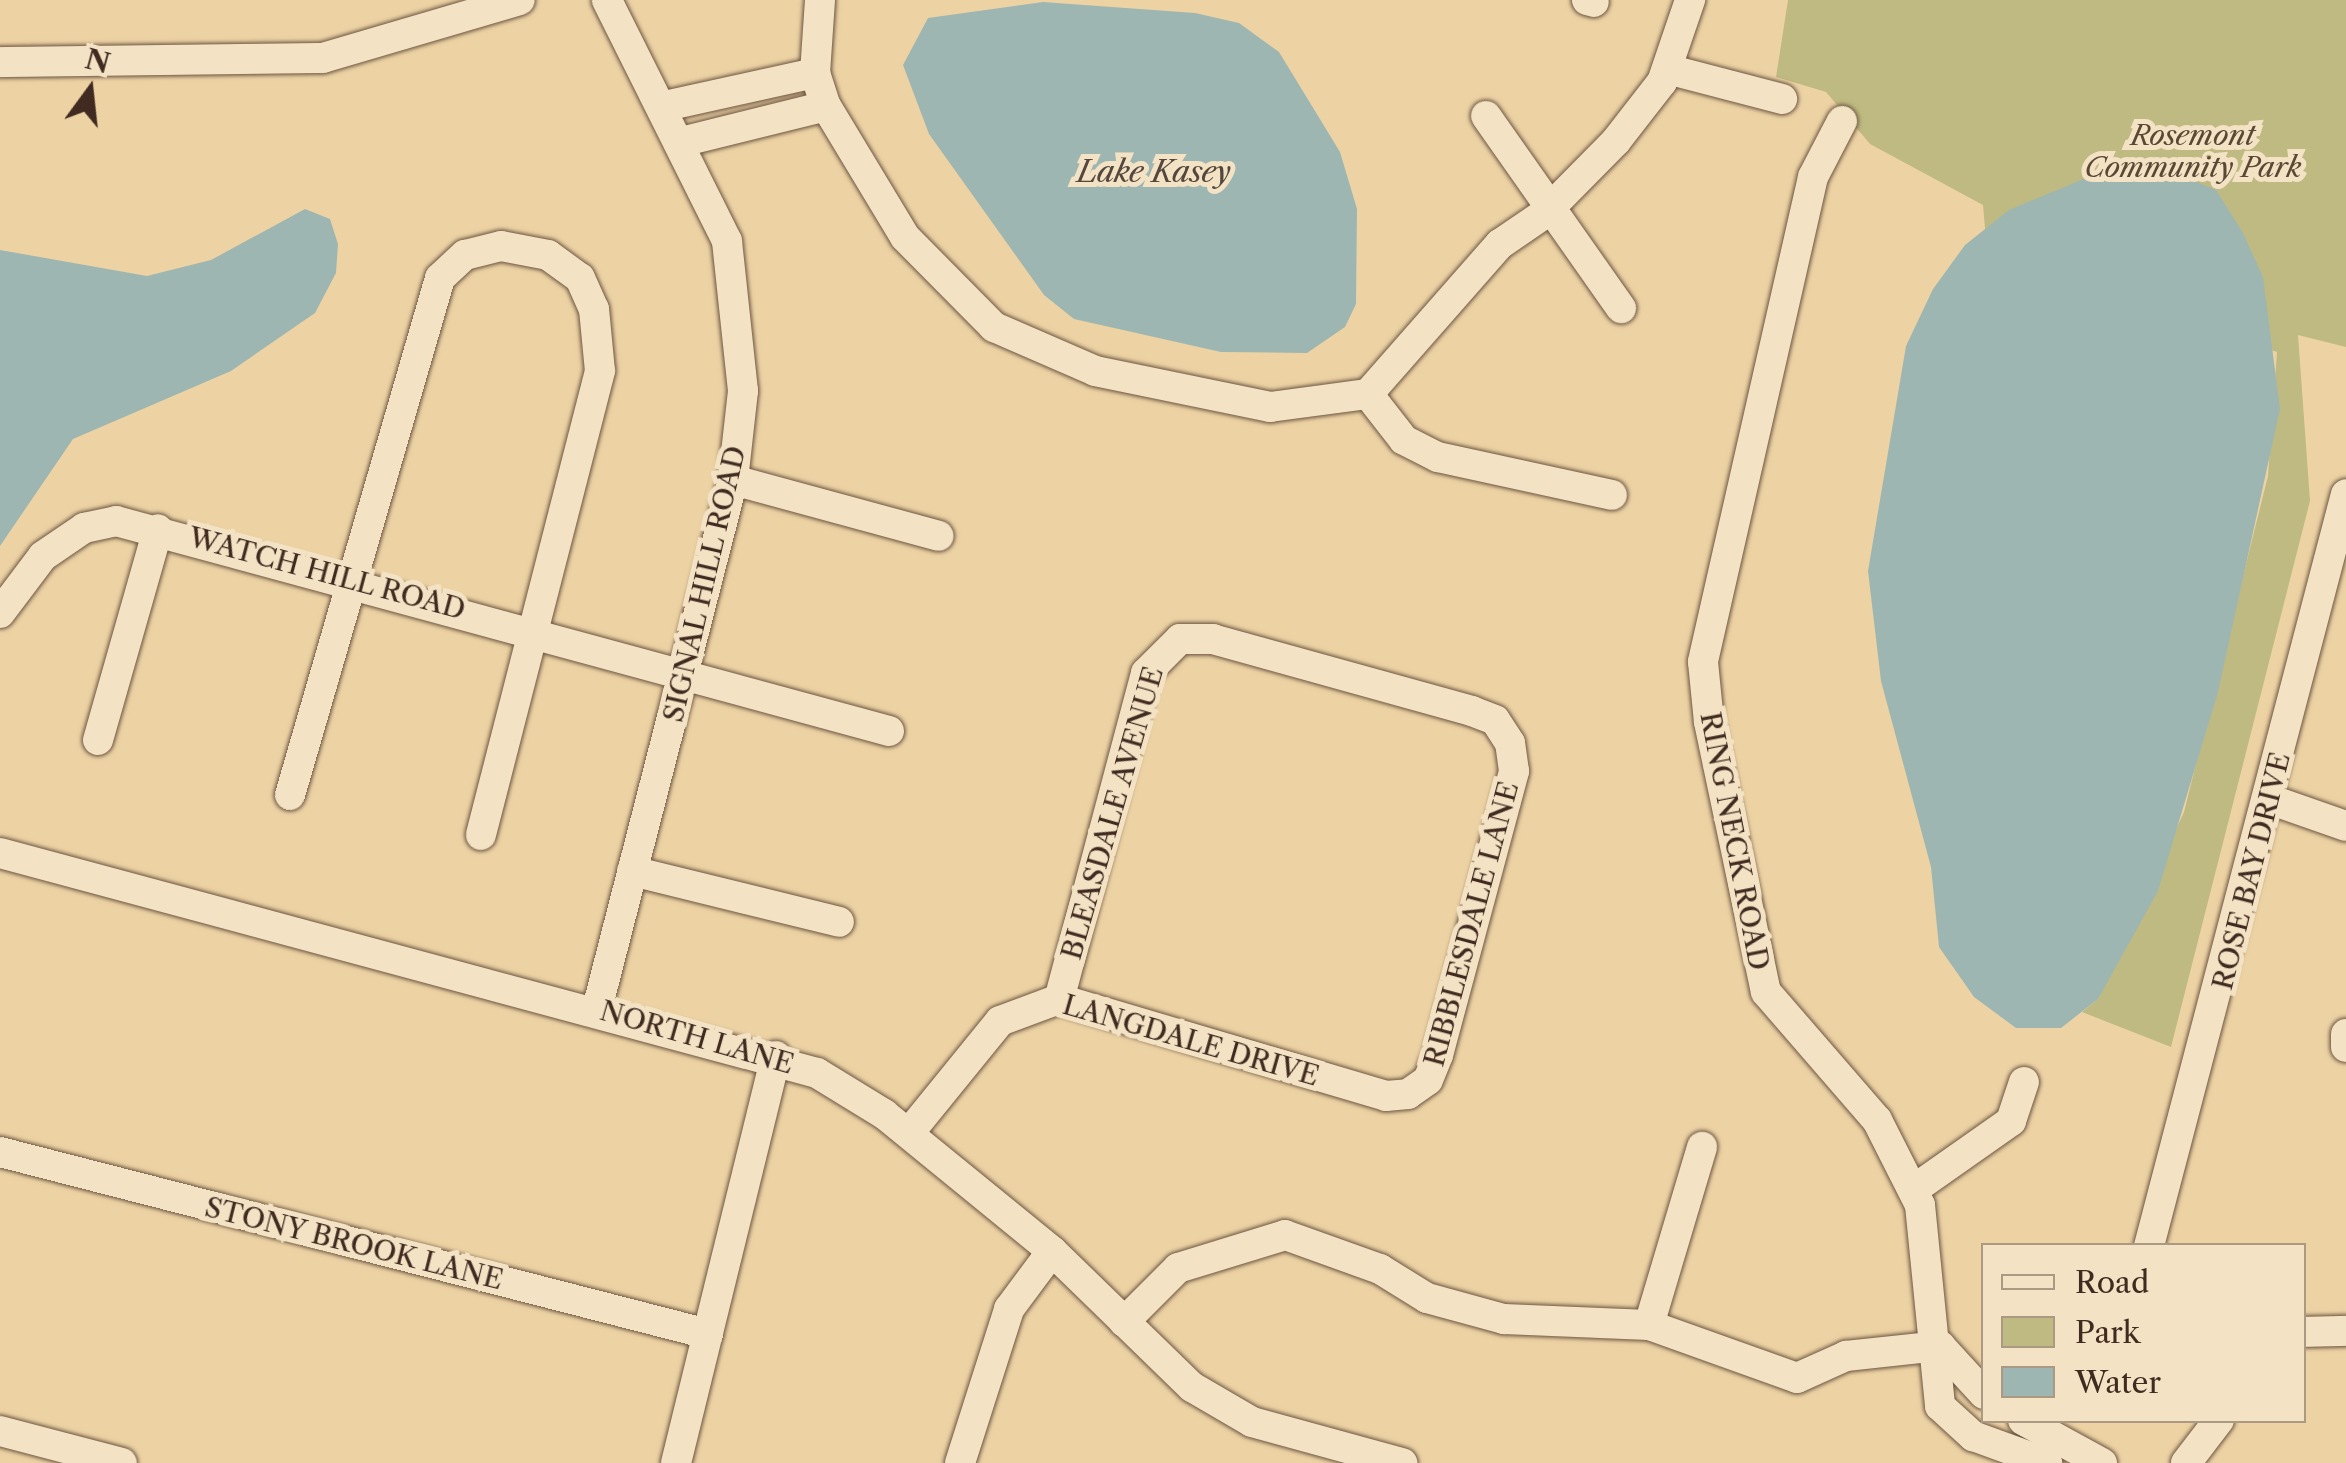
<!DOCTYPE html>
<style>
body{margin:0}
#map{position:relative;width:2346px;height:1463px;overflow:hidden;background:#edd3a4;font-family:"Libre Caslon Text",serif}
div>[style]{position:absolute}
.green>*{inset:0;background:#bfba81}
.water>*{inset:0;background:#9db6b1}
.roads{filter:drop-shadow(0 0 2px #6c5542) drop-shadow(0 0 2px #6c5542)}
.minor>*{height:30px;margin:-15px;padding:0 15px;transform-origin:15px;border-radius:15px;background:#f3e2c4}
span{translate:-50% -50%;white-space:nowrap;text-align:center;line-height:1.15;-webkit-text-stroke:10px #f3e2c4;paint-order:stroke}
.park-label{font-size:28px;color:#5a4834;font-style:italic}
.street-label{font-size:28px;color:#412b21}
.water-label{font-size:30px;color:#53473e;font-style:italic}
.legend{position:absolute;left:1981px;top:1243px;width:325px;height:180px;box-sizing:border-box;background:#f3e2c4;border:2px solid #ac9983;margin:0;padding:12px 18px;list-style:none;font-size:30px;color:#412b21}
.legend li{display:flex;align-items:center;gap:20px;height:50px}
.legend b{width:50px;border:2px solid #ac9983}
.north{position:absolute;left:40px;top:40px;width:100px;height:100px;-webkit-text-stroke:8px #f3e2c4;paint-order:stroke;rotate:15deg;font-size:28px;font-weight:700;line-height:40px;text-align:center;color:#412b21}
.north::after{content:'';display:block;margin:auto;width:35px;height:45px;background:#412b21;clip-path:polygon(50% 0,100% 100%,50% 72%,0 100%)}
</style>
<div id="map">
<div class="green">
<i style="clip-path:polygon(1788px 0,2346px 0,2346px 347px,2298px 335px,2310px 501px,2171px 1047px,2082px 1012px,2098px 999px,2184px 812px,2268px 476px,2277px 352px,1987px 252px,1983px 205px,1870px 144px,1826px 92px,1776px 77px)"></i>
</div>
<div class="water">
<i style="clip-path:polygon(1043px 2px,1195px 13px,1239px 23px,1279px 52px,1340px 152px,1357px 209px,1356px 304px,1345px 327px,1307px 353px,1221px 352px,1074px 319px,1044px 295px,929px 134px,903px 65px,928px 18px)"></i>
<i style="clip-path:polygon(2136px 157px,2216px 190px,2243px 233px,2263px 277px,2280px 409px,2218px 692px,2158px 891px,2098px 999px,2061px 1028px,2016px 1028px,1974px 997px,1939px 947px,1931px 867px,1881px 681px,1868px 571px,1906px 346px,1933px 289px,1965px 245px,2009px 210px)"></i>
<i style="clip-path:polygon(305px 209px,330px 219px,338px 244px,336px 273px,315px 313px,231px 371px,73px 439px,0 546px,0 250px,147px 276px,211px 260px)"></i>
</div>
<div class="roads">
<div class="minor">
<i style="left:820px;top:0;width:73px;rotate:93.9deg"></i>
<i style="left:815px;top:73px;width:35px;rotate:72deg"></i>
<i style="left:826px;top:106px;width:153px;rotate:58.9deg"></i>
<i style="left:905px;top:237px;width:127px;rotate:45.3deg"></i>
<i style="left:994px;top:327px;width:110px;rotate:23.5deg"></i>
<i style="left:1095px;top:371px;width:179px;rotate:11.6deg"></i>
<i style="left:1270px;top:407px;width:99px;rotate:-7.6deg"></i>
<i style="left:1368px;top:394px;width:200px;rotate:-48.7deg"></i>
<i style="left:1500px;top:244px;width:53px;rotate:-34.3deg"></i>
<i style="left:1544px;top:214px;width:103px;rotate:-45.4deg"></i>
<i style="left:1616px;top:141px;width:75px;rotate:-52.1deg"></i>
<i style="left:1662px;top:82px;width:87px;rotate:-71.1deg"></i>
<i style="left:1587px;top:0;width:7px;rotate:16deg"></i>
<i style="left:0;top:62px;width:323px;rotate:-0.7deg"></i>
<i style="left:323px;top:58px;width:205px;rotate:-16.4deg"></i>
<i style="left:1667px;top:69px;width:119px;rotate:14.6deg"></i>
<i style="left:665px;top:106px;width:154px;rotate:-12.4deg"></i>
<i style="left:1486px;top:116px;width:235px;rotate:54.9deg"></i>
<i style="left:1842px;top:121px;width:63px;rotate:117.4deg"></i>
<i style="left:1813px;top:177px;width:497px;rotate:102.8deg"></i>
<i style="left:1703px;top:662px;width:60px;rotate:84.3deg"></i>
<i style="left:1709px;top:722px;width:276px;rotate:78.1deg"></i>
<i style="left:1766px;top:992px;width:169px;rotate:49.1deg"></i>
<i style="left:1877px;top:1120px;width:95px;rotate:63.2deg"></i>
<i style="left:1920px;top:1205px;width:202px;rotate:84.3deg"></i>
<i style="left:1940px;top:1406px;width:45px;rotate:42.3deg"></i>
<i style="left:1973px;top:1436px;width:79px;rotate:20deg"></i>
<i style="left:685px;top:141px;width:145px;rotate:-13.9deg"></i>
<i style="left:1368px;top:394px;width:58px;rotate:52deg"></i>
<i style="left:1404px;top:440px;width:38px;rotate:27deg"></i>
<i style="left:1438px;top:457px;width:178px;rotate:12.3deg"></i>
<i style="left:733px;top:480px;width:213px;rotate:15.2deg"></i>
<i style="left:0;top:613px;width:71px;rotate:-53deg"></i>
<i style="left:43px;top:556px;width:50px;rotate:-34.3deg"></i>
<i style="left:84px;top:528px;width:33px;rotate:-12deg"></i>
<i style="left:116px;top:521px;width:801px;rotate:15.2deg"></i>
<i style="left:98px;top:740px;width:219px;rotate:-74.1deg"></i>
<i style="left:290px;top:795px;width:538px;rotate:-73.82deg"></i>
<i style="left:440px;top:278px;width:34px;rotate:-43deg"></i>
<i style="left:465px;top:255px;width:37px;rotate:-14deg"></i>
<i style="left:501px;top:246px;width:48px;rotate:10.8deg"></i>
<i style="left:548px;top:255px;width:39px;rotate:36deg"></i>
<i style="left:580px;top:278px;width:34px;rotate:66deg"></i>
<i style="left:594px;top:309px;width:62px;rotate:84.5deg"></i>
<i style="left:600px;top:371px;width:479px;rotate:104.4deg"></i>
<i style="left:2269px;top:799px;width:82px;rotate:19.3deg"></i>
<i style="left:0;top:853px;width:846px;rotate:15.07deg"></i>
<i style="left:817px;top:1073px;width:79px;rotate:31.5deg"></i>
<i style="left:884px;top:1114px;width:217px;rotate:39.2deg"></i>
<i style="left:1052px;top:1251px;width:195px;rotate:44.2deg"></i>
<i style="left:1192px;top:1387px;width:69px;rotate:30.3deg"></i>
<i style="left:1252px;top:1422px;width:156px;rotate:15.3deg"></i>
<i style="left:632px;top:871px;width:213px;rotate:13.8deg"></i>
<i style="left:597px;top:1009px;width:546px;rotate:-75.58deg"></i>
<i style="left:733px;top:480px;width:90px;rotate:-83.6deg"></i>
<i style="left:743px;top:391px;width:151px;rotate:-96.1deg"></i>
<i style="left:727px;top:241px;width:269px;rotate:-116.5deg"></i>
<i style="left:2346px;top:1034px;width:13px;rotate:90deg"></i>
<i style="left:909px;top:1133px;width:144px;rotate:-50.9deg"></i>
<i style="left:1000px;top:1021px;width:63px;rotate:-20.4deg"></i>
<i style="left:1059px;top:999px;width:341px;rotate:16.5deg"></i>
<i style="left:1386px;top:1096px;width:22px;rotate:-5deg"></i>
<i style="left:1408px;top:1094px;width:24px;rotate:-35deg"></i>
<i style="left:1428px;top:1080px;width:27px;rotate:-68deg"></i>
<i style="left:1438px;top:1055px;width:294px;rotate:-75deg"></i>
<i style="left:1514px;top:771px;width:28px;rotate:-98deg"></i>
<i style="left:1510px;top:743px;width:27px;rotate:-123deg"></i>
<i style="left:1495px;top:720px;width:25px;rotate:-159deg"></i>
<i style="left:1472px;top:711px;width:269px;rotate:-164.5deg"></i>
<i style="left:1213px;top:639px;width:33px;rotate:180deg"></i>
<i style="left:1180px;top:639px;width:48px;rotate:135deg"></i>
<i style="left:1146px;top:673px;width:337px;rotate:104.9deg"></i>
<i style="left:0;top:1152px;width:731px;rotate:14.42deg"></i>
<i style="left:1913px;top:1190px;width:120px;rotate:-35.1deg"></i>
<i style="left:2011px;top:1121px;width:41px;rotate:-71.6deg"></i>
<i style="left:2149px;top:1246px;width:777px;rotate:-75.32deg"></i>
<i style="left:1124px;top:1322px;width:76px;rotate:-45deg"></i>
<i style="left:1178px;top:1268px;width:112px;rotate:-17.1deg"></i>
<i style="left:1285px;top:1235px;width:101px;rotate:19.7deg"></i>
<i style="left:1380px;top:1269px;width:55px;rotate:31.7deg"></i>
<i style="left:1427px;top:1298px;width:80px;rotate:15.3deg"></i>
<i style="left:1504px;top:1319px;width:145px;rotate:2.4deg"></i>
<i style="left:1649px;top:1325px;width:157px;rotate:19.7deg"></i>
<i style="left:1797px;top:1378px;width:54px;rotate:-24.2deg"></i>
<i style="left:1846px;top:1356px;width:95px;rotate:-6.1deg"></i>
<i style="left:1649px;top:1325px;width:186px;rotate:-73.4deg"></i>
<i style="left:2304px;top:1332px;width:42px;rotate:-1.4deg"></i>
<i style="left:1940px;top:1346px;width:65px;rotate:47.5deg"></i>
<i style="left:2023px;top:1420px;width:90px;rotate:28.6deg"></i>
<i style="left:0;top:1431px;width:126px;rotate:14.7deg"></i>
<i style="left:676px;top:1463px;width:419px;rotate:-76.2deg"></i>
<i style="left:960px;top:1463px;width:162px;rotate:-72.3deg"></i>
<i style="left:1009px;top:1309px;width:72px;rotate:-53.4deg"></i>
<i style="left:2186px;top:1463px;width:54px;rotate:-52.5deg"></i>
</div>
</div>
<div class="park-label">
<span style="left:2193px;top:151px">Rosemont<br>Community Park</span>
</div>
<div class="street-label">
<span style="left:327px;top:573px;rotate:15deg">WATCH HILL ROAD</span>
<span style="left:704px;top:584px;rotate:-77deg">SIGNAL HILL ROAD</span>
<span style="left:1112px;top:813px;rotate:-74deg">BLEASDALE AVENUE</span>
<span style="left:1735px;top:841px;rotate:79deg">RING NECK ROAD</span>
<span style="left:2251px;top:871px;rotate:-76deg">ROSE BAY DRIVE</span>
<span style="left:1471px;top:924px;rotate:-75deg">RIBBLESDALE LANE</span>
<span style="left:697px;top:1037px;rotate:16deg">NORTH LANE</span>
<span style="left:1191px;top:1040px;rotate:16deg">LANGDALE DRIVE</span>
<span style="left:354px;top:1243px;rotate:14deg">STONY BROOK LANE</span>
</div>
<div class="water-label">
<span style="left:1154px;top:172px">Lake Kasey</span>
</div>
<ul class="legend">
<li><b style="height:12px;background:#f3e2c4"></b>Road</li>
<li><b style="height:28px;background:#bfba81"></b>Park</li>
<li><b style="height:28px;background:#9db6b1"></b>Water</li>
</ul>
<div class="north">N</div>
</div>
